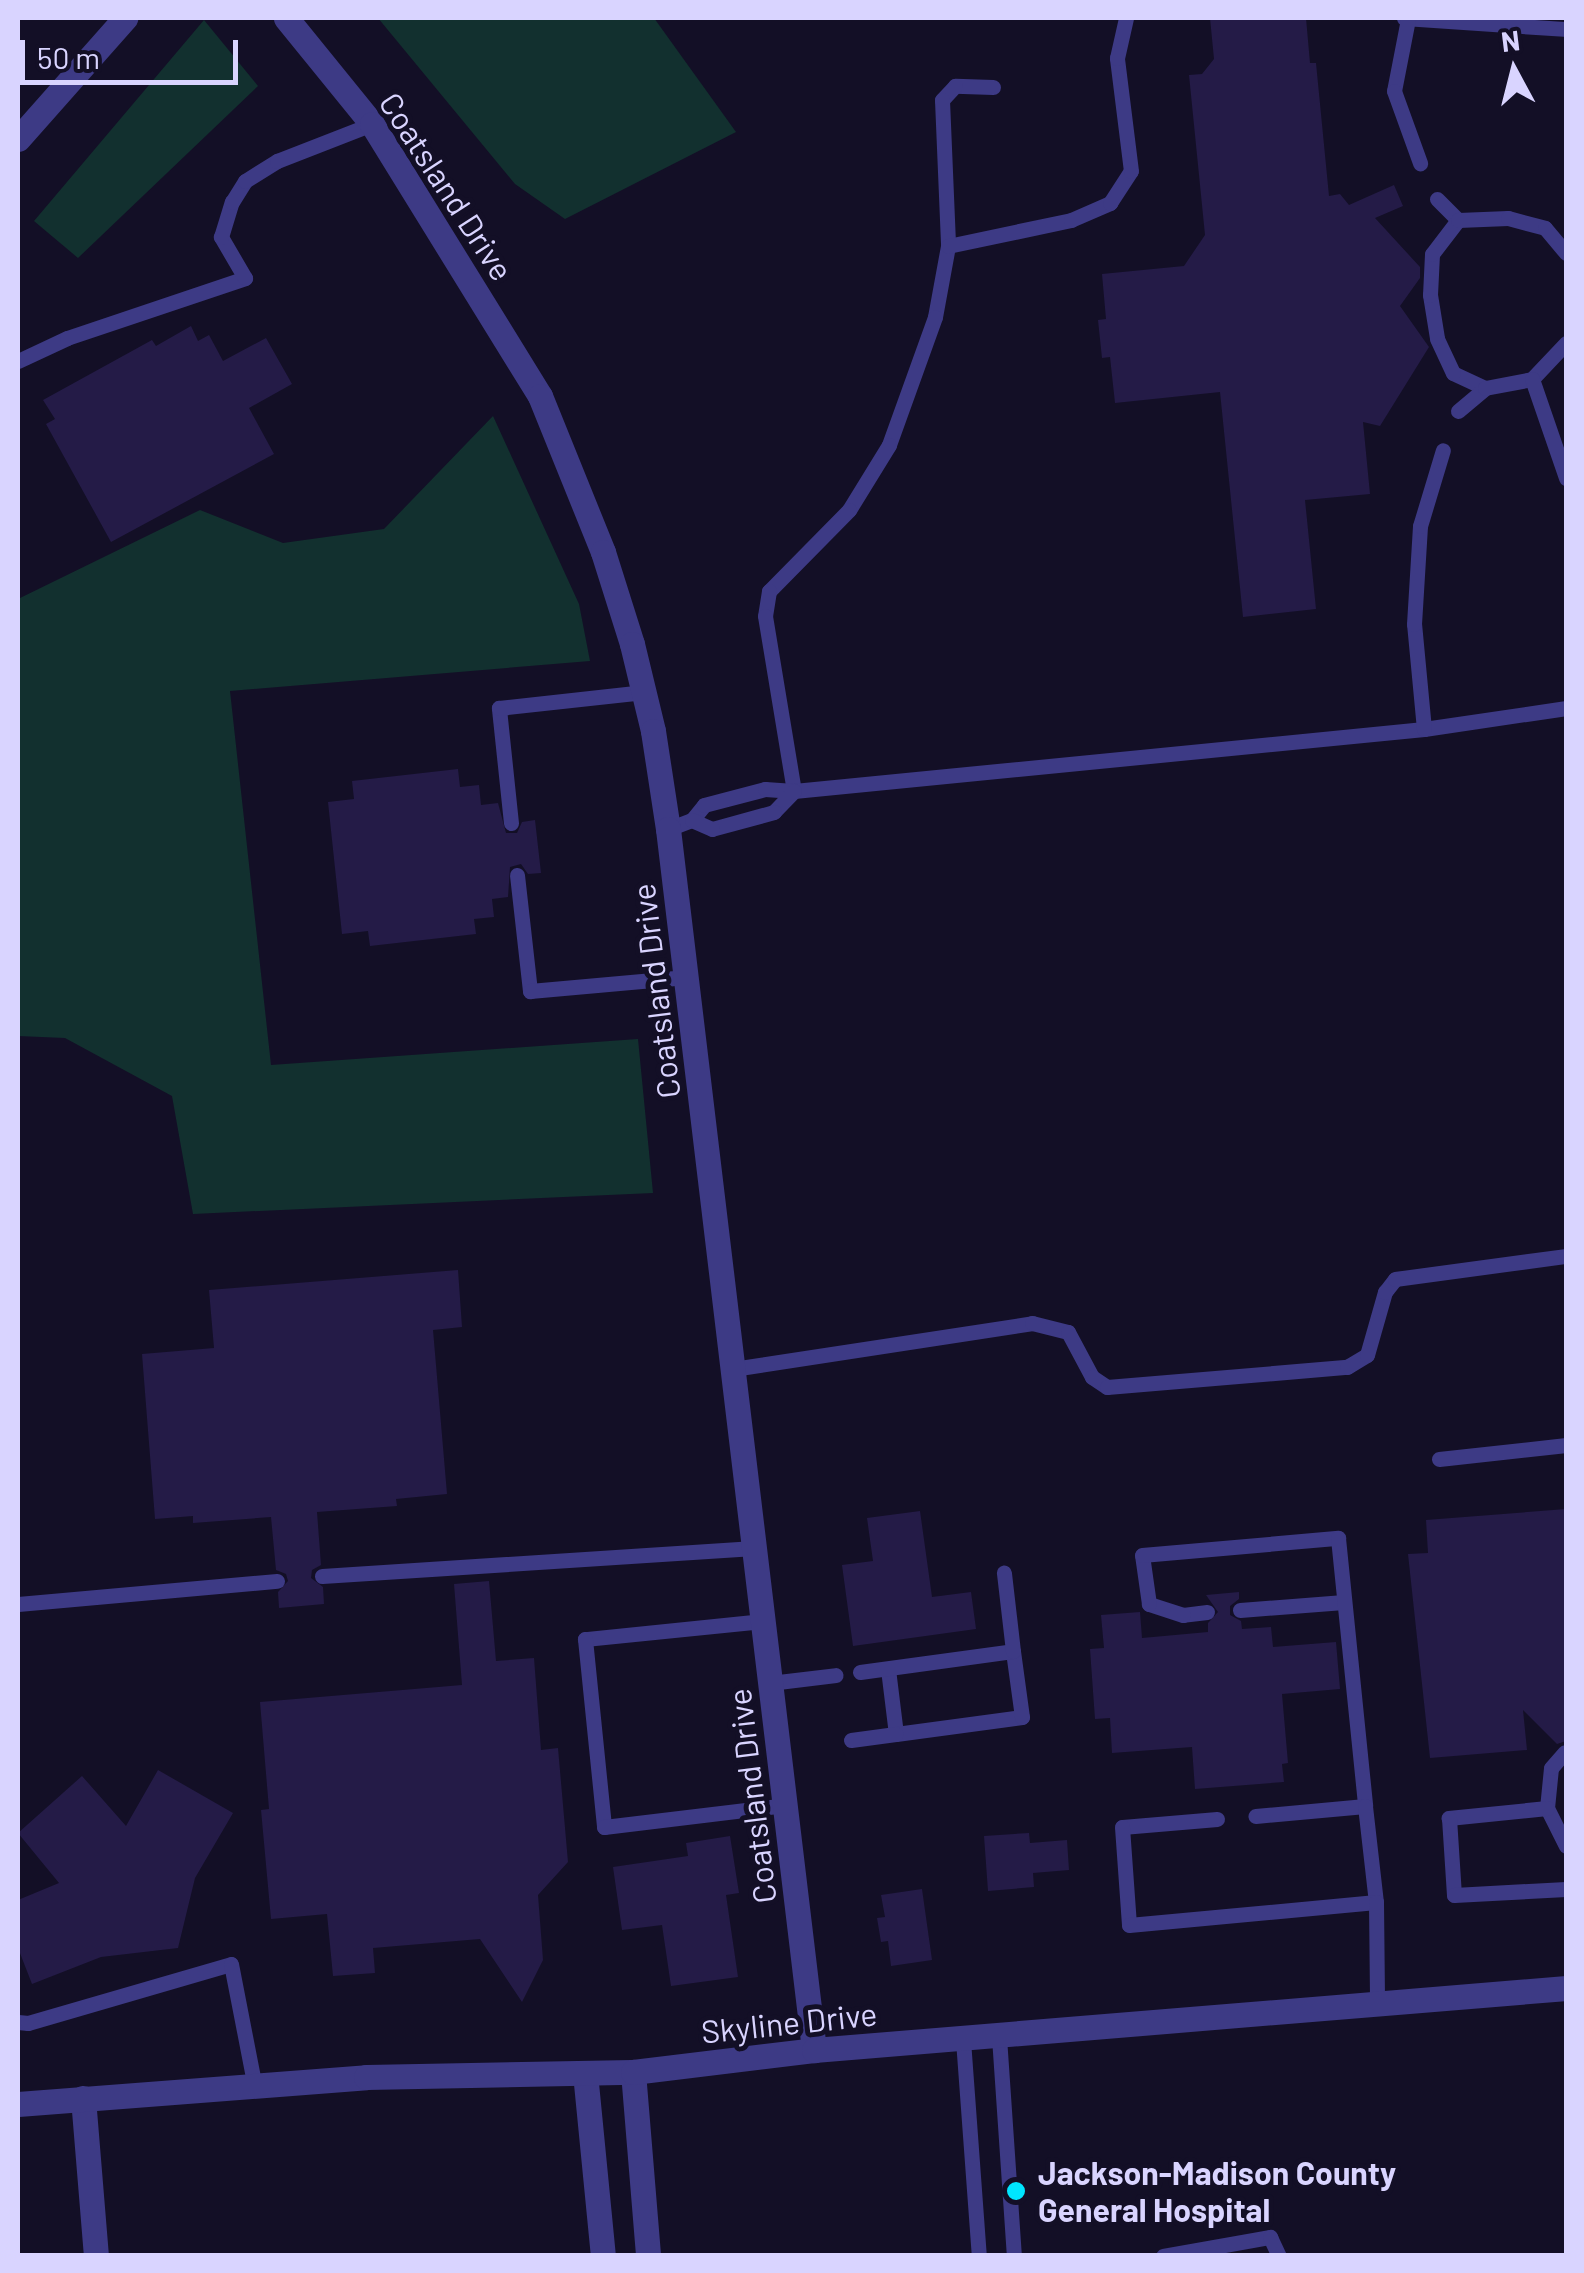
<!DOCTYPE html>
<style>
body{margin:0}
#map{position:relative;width:1584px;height:2273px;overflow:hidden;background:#130f26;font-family:Barlow,sans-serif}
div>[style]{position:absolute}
.green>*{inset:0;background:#12302f}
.building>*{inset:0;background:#241b47}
.service>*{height:15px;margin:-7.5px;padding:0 7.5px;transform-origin:7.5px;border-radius:7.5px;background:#3d3a85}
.minor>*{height:25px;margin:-12.5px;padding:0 12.5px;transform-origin:12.5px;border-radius:12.5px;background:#3d3a85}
.tertiary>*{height:25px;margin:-12.5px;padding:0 12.5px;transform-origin:12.5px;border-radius:12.5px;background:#3d3a85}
.dots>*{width:28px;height:28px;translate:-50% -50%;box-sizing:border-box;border:5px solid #130f26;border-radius:50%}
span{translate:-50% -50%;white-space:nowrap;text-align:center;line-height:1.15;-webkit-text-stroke:10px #130f26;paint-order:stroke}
.street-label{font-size:32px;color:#d9d4ff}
.poi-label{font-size:32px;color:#d9d4ff;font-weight:700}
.left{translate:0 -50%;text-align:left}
.frame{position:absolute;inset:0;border:20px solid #d9d4ff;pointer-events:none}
.north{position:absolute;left:1464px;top:20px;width:100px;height:100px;-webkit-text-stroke:8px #130f26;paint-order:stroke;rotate:353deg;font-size:28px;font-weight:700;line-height:40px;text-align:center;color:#d9d4ff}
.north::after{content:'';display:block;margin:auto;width:35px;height:45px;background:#d9d4ff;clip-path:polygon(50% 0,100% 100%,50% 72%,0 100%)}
.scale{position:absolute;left:20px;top:40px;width:218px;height:45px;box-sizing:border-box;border:5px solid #d9d4ff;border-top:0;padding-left:12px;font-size:30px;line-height:35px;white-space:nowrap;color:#d9d4ff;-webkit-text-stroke:8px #130f26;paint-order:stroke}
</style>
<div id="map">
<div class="green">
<i style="clip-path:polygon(378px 18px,654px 18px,736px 132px,565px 219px,515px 184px)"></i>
<i style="clip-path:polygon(204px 20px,258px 86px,78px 258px,34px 221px)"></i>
<i style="clip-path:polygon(493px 416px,579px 604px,590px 661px,230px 691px,271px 1065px,638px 1039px,653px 1193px,193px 1214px,172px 1096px,65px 1038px,18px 1036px,18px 599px,200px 510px,283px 543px,384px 529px)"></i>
</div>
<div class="building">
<i style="clip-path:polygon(1210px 18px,1306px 18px,1310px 63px,1316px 63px,1329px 196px,1340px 194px,1349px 205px,1394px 185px,1403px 206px,1375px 218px,1420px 267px,1420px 278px,1400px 306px,1429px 347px,1380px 426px,1363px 422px,1370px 494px,1305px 500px,1316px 609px,1243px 617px,1220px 392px,1115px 403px,1110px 357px,1102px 358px,1098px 320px,1106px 319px,1102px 274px,1184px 266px,1205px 235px,1189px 75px,1202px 74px,1214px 59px)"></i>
<i style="clip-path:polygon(191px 326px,198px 341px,209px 335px,223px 361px,266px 338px,292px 384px,249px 408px,274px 454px,111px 542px,46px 424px,55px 419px,43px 400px,152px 340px,156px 346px)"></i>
<i style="clip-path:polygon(458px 769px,460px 787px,479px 785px,481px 805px,498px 803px,506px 833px,517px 833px,522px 822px,535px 820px,541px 873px,528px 874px,521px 864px,510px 867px,508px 897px,492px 899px,494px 917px,474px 919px,476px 934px,370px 946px,368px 931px,342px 934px,328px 802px,354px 799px,352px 781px)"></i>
<i style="clip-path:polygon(458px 1270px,462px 1327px,433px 1330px,447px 1494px,396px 1499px,397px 1506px,317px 1512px,321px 1565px,312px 1570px,311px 1578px,323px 1587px,324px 1604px,279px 1608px,278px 1592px,288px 1581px,286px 1574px,276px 1570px,271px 1517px,193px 1523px,193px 1516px,155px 1519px,142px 1354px,214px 1348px,209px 1290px)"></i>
<i style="clip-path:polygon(1566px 1509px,1566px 1741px,1557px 1744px,1523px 1710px,1527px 1750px,1430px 1758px,1408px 1554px,1428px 1553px,1426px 1520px)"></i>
<i style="clip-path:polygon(920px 1511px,932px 1597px,971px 1592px,976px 1629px,853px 1646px,842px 1565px,873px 1561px,867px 1518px)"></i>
<i style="clip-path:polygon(489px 1581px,496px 1661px,534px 1658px,541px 1750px,558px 1748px,568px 1862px,538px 1895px,543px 1960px,522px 2002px,480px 1939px,373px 1948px,375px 1973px,333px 1976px,327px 1914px,271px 1919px,261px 1810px,269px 1809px,260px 1702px,462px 1685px,454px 1584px)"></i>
<i style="clip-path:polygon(1239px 1592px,1239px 1599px,1230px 1606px,1230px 1615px,1241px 1621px,1242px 1629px,1271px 1627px,1273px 1647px,1336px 1642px,1340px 1689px,1282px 1694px,1288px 1763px,1282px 1764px,1284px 1782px,1195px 1789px,1192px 1747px,1112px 1753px,1110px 1718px,1095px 1719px,1090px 1649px,1104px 1648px,1101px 1615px,1140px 1612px,1142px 1638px,1208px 1632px,1208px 1623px,1218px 1612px,1206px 1595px)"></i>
<i style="clip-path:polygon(158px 1770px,233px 1813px,195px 1878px,178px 1948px,101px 1957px,32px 1984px,18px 1948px,18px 1900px,59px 1883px,18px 1833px,82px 1776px,126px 1826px)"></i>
<i style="clip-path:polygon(1029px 1833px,1030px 1843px,1067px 1840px,1069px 1870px,1033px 1873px,1034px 1887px,988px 1891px,984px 1836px)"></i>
<i style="clip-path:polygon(730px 1836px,739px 1893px,726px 1895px,738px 1977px,671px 1986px,662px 1925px,622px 1930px,613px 1867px,688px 1856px,686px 1843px)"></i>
<i style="clip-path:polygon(922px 1889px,932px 1960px,891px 1966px,888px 1941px,881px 1942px,877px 1918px,885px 1917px,881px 1895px)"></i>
</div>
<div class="service">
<i style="left:1404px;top:18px;width:160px;rotate:3.9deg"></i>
<i style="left:1408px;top:19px;width:73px;rotate:101deg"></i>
<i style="left:1394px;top:91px;width:77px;rotate:70.1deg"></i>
<i style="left:993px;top:87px;width:38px;rotate:-178deg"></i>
<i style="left:955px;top:86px;width:19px;rotate:133deg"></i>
<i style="left:942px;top:100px;width:146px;rotate:87.6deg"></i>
<i style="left:948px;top:246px;width:72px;rotate:100.4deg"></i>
<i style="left:935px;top:317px;width:136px;rotate:109.8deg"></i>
<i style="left:889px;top:445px;width:76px;rotate:121.6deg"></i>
<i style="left:849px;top:510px;width:114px;rotate:134.6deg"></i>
<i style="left:769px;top:591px;width:25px;rotate:99deg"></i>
<i style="left:765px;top:616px;width:177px;rotate:80.6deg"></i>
<i style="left:794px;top:791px;width:633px;rotate:-5.62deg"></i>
<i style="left:1424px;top:729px;width:144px;rotate:-8.4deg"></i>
<i style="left:1437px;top:199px;width:30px;rotate:45deg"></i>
<i style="left:948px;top:246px;width:126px;rotate:-11.9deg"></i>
<i style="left:1071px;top:220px;width:43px;rotate:-23.6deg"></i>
<i style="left:1110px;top:203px;width:38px;rotate:-57deg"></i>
<i style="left:1131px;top:171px;width:114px;rotate:-97.1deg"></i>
<i style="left:1117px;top:58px;width:41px;rotate:-77.3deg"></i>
<i style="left:18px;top:361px;width:54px;rotate:-25.1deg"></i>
<i style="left:67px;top:338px;width:188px;rotate:-18.6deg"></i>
<i style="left:245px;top:278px;width:48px;rotate:-120.3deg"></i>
<i style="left:221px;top:237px;width:37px;rotate:-73deg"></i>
<i style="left:232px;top:202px;width:25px;rotate:-58deg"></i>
<i style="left:245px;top:181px;width:38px;rotate:-32deg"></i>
<i style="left:277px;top:161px;width:102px;rotate:-21.3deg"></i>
<i style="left:1532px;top:379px;width:50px;rotate:-46.6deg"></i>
<i style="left:1485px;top:388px;width:35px;rotate:-155deg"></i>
<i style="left:1453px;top:373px;width:38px;rotate:-115deg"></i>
<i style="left:1437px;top:338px;width:44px;rotate:-99.2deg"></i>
<i style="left:1430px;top:295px;width:41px;rotate:-87.2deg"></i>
<i style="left:1432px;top:254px;width:43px;rotate:-52.6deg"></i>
<i style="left:1458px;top:220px;width:50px;rotate:-2.3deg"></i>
<i style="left:1508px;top:218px;width:38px;rotate:15deg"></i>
<i style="left:1545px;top:228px;width:33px;rotate:50deg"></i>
<i style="left:1458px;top:411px;width:35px;rotate:-40deg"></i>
<i style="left:1485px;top:388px;width:48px;rotate:-10.8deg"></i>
<i style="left:1532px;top:379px;width:105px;rotate:71deg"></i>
<i style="left:1424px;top:729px;width:105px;rotate:-95.4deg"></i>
<i style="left:1414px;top:624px;width:98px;rotate:-86.5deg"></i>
<i style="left:1420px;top:526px;width:79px;rotate:-73.2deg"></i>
<i style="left:511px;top:823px;width:116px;rotate:-96deg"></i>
<i style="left:499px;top:708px;width:146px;rotate:-6.3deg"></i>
<i style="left:668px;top:829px;width:26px;rotate:-21deg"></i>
<i style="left:692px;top:820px;width:19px;rotate:-51deg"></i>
<i style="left:704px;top:805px;width:63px;rotate:-14.7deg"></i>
<i style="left:765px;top:789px;width:29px;rotate:4deg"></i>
<i style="left:794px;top:791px;width:29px;rotate:134deg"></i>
<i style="left:774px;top:812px;width:64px;rotate:164.7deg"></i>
<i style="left:712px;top:829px;width:22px;rotate:-156deg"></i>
<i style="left:517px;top:875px;width:117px;rotate:83.6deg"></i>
<i style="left:530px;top:991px;width:157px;rotate:-5.1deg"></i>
<i style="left:733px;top:1369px;width:303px;rotate:-8.7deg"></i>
<i style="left:1032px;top:1323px;width:37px;rotate:14deg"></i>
<i style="left:1068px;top:1332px;width:51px;rotate:61.9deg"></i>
<i style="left:1092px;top:1377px;width:18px;rotate:34deg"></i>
<i style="left:1107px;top:1387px;width:241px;rotate:-4.8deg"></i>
<i style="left:1347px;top:1367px;width:23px;rotate:-31deg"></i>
<i style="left:1367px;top:1355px;width:66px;rotate:-74.1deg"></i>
<i style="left:1385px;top:1292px;width:16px;rotate:-52deg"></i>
<i style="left:1395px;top:1279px;width:173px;rotate:-7.7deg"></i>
<i style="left:1439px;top:1459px;width:128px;rotate:-6.3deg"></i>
<i style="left:322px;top:1576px;width:433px;rotate:-3.7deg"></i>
<i style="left:18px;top:1604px;width:260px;rotate:-5.1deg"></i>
<i style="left:1240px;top:1610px;width:104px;rotate:-4.4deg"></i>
<i style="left:1207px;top:1612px;width:24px;rotate:173deg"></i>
<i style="left:1183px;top:1615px;width:36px;rotate:-162deg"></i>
<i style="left:1149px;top:1604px;width:49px;rotate:-98.1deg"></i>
<i style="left:1142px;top:1555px;width:197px;rotate:-5deg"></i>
<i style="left:1338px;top:1538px;width:269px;rotate:84.2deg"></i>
<i style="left:1365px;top:1806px;width:110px;rotate:174.8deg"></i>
<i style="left:763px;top:1621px;width:179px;rotate:174.2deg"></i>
<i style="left:585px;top:1639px;width:189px;rotate:84.2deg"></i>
<i style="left:604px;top:1827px;width:182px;rotate:-6.9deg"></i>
<i style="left:888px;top:1669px;width:65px;rotate:83deg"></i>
<i style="left:896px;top:1734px;width:127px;rotate:-7.7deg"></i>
<i style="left:1022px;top:1717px;width:67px;rotate:-97.8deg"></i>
<i style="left:860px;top:1672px;width:154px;rotate:-7.8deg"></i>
<i style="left:1013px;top:1651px;width:79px;rotate:-96.6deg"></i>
<i style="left:770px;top:1683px;width:66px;rotate:-6.9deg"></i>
<i style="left:851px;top:1740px;width:45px;rotate:-7.6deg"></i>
<i style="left:1365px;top:1806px;width:97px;rotate:83.5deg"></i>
<i style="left:1547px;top:1808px;width:40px;rotate:-84.3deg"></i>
<i style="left:1551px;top:1768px;width:21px;rotate:-49deg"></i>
<i style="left:1217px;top:1819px;width:95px;rotate:175.2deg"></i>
<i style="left:1122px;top:1827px;width:98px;rotate:85.9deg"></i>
<i style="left:1129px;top:1925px;width:248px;rotate:-5.3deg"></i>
<i style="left:1376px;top:1902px;width:100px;rotate:89.4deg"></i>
<i style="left:1566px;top:1846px;width:42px;rotate:-116.6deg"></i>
<i style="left:1547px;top:1808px;width:99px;rotate:174.2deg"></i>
<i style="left:1449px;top:1818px;width:77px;rotate:86.3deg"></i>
<i style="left:1454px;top:1895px;width:112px;rotate:-3.1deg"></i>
<i style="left:18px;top:2022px;width:10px;rotate:6deg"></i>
<i style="left:28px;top:2023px;width:211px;rotate:-16.2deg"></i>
<i style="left:231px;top:1964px;width:125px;rotate:79deg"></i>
<i style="left:999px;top:2037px;width:220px;rotate:86.1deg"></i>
<i style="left:963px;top:2040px;width:217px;rotate:85.8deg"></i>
<i style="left:1163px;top:2256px;width:109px;rotate:-10.1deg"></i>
<i style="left:1270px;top:2237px;width:21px;rotate:65deg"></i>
</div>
<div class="minor">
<i style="left:286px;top:18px;width:136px;rotate:50.9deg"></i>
<i style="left:372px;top:124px;width:320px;rotate:58.3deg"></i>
<i style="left:540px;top:396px;width:168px;rotate:68deg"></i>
<i style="left:603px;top:552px;width:96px;rotate:72.5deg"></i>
<i style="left:632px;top:644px;width:89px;rotate:76.4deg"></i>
<i style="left:653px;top:731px;width:99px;rotate:81.3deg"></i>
<i style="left:668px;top:829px;width:1230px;rotate:83.18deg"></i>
<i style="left:18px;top:139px;width:162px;rotate:-48.5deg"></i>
<i style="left:633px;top:2072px;width:185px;rotate:85.3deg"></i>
<i style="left:585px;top:2073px;width:184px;rotate:84.4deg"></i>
<i style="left:83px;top:2098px;width:159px;rotate:85.3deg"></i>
</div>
<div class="tertiary">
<i style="left:18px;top:2104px;width:349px;rotate:-4.4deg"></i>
<i style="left:366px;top:2077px;width:267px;rotate:-1.1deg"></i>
<i style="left:633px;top:2072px;width:182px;rotate:-6.9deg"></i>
<i style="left:814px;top:2050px;width:755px;rotate:-4.71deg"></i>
</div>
<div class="dots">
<i style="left:1016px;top:2191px;background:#00e5ff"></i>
</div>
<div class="street-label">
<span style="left:447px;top:186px;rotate:57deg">Coatsland Drive</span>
<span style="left:655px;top:991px;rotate:-97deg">Coatsland Drive</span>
<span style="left:751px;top:1796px;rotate:-97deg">Coatsland Drive</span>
<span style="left:789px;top:2022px;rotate:-6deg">Skyline Drive</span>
</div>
<div class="poi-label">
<span class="left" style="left:1038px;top:2191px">Jackson-Madison County<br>General Hospital</span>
</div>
<div class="frame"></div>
<div class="north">N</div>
<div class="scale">50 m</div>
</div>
